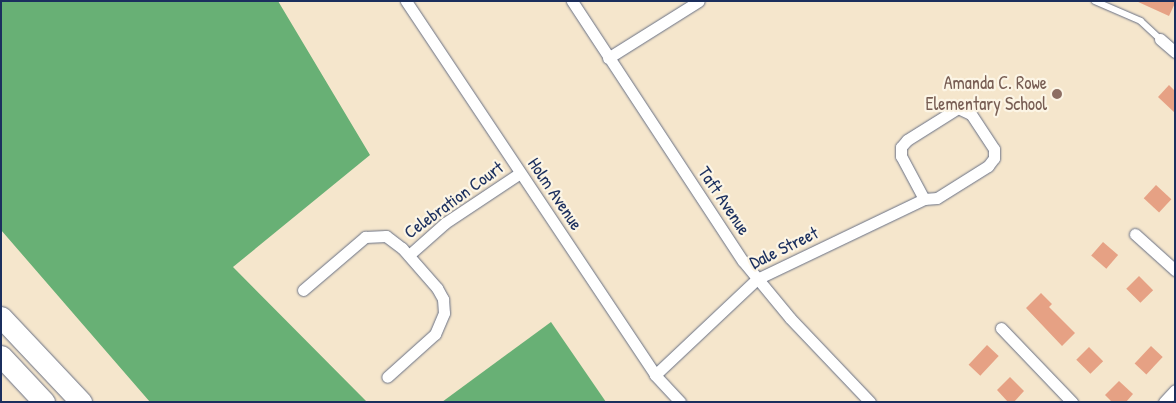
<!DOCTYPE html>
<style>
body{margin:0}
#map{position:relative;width:1176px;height:403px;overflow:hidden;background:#f5e6cc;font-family:"Patrick Hand",sans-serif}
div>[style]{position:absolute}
.forest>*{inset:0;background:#68b075}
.building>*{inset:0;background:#e6a184;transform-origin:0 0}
.roads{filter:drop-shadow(0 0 1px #676f84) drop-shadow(0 0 1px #676f84)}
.service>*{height:5.5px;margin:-2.75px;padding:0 2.75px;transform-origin:2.75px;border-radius:2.75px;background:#fff}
.minor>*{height:11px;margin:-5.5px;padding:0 5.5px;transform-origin:5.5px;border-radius:5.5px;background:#fff}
.motorway>*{height:21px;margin:-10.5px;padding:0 10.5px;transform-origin:10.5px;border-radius:10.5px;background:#fff}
.dots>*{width:14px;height:14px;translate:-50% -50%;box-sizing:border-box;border:2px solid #fcf5e5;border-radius:50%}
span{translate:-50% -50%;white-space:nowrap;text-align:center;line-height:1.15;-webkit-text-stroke:4.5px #fcf5e5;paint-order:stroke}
.education-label{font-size:18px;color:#785e54}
.right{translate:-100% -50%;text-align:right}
.street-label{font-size:18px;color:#1b2f5e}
.frame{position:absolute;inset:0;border:2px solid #1b2f5e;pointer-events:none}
</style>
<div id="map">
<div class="forest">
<i style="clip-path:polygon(1px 1px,278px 1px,370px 155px,233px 267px,367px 402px,150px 402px,1px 230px)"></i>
<i style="clip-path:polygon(551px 322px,606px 402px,442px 402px)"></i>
</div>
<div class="building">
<i style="clip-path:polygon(1136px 1px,1175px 1px,1175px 3px,1169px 16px)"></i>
<i style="clip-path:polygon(1169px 85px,1175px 91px,1175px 113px,1158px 97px)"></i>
<i style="left:1156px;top:185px;width:21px;height:18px;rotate:43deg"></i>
<i style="left:1103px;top:242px;width:20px;height:18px;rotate:41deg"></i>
<i style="left:1139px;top:276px;width:20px;height:18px;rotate:45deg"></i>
<i style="clip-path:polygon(1041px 293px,1052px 304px,1049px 307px,1075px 333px,1062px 346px,1026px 308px)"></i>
<i style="left:987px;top:345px;width:16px;height:27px;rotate:43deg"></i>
<i style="left:1151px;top:346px;width:16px;height:24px;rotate:43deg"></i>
<i style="left:1089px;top:347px;width:20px;height:18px;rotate:45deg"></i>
<i style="clip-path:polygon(1010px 377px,1024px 391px,1014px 402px,1008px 402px,997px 390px)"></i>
<i style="clip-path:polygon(1119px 381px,1133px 394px,1126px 402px,1112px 402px,1105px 395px)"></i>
</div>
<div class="roads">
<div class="service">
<i style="left:1095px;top:1px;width:50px;rotate:23.5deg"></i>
<i style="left:1141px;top:21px;width:26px;rotate:43deg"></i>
</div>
<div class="minor">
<i style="left:406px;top:1px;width:449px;rotate:56.3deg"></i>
<i style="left:655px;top:375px;width:37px;rotate:47deg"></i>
<i style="left:572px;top:1px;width:311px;rotate:56.7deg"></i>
<i style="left:743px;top:261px;width:74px;rotate:50.5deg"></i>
<i style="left:790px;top:318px;width:116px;rotate:46.4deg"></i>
<i style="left:1160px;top:39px;width:20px;rotate:41deg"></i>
<i style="left:608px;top:58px;width:107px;rotate:-32.1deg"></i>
<i style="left:958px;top:108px;width:14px;rotate:25deg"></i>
<i style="left:971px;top:114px;width:42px;rotate:56.7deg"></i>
<i style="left:994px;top:149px;width:9px;rotate:90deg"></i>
<i style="left:994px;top:158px;width:10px;rotate:127deg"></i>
<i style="left:988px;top:166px;width:60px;rotate:147.9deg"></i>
<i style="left:937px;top:198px;width:13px;rotate:176deg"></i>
<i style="left:924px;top:199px;width:49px;rotate:-118.1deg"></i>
<i style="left:901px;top:156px;width:9px;rotate:-90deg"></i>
<i style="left:901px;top:147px;width:9px;rotate:-49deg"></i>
<i style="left:907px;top:140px;width:60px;rotate:-32.1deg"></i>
<i style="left:1135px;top:234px;width:54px;rotate:42deg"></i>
<i style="left:409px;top:255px;width:48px;rotate:-41.6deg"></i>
<i style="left:445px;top:223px;width:90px;rotate:-33.7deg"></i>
<i style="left:303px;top:290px;width:82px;rotate:-40.5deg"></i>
<i style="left:365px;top:237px;width:21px;rotate:-3deg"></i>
<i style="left:386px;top:236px;width:20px;rotate:37deg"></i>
<i style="left:402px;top:248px;width:53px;rotate:48.8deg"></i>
<i style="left:437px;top:288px;width:13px;rotate:61deg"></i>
<i style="left:443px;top:299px;width:14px;rotate:86deg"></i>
<i style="left:444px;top:313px;width:23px;rotate:113deg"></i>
<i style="left:435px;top:334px;width:64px;rotate:138.1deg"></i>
<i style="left:1001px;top:328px;width:103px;rotate:46.2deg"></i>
<i style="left:655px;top:375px;width:140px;rotate:-43.3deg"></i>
<i style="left:757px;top:279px;width:185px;rotate:-25.6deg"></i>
<i style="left:1164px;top:402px;width:16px;rotate:-47deg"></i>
</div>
<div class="motorway">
<i style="left:1px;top:317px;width:117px;rotate:46.7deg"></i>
<i style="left:1px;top:356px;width:63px;rotate:46.9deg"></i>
</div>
</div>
<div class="dots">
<i style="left:1057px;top:94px;background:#8d6e63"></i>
</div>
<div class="education-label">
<span class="right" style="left:1047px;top:94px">Amanda C. Rowe<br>Elementary School</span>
</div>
<div class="street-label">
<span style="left:555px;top:194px;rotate:56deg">Holm Avenue</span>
<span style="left:454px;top:200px;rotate:-36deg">Celebration Court</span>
<span style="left:724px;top:201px;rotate:56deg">Taft Avenue</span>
<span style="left:784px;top:248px;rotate:-26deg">Dale Street</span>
</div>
<div class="frame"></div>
</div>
